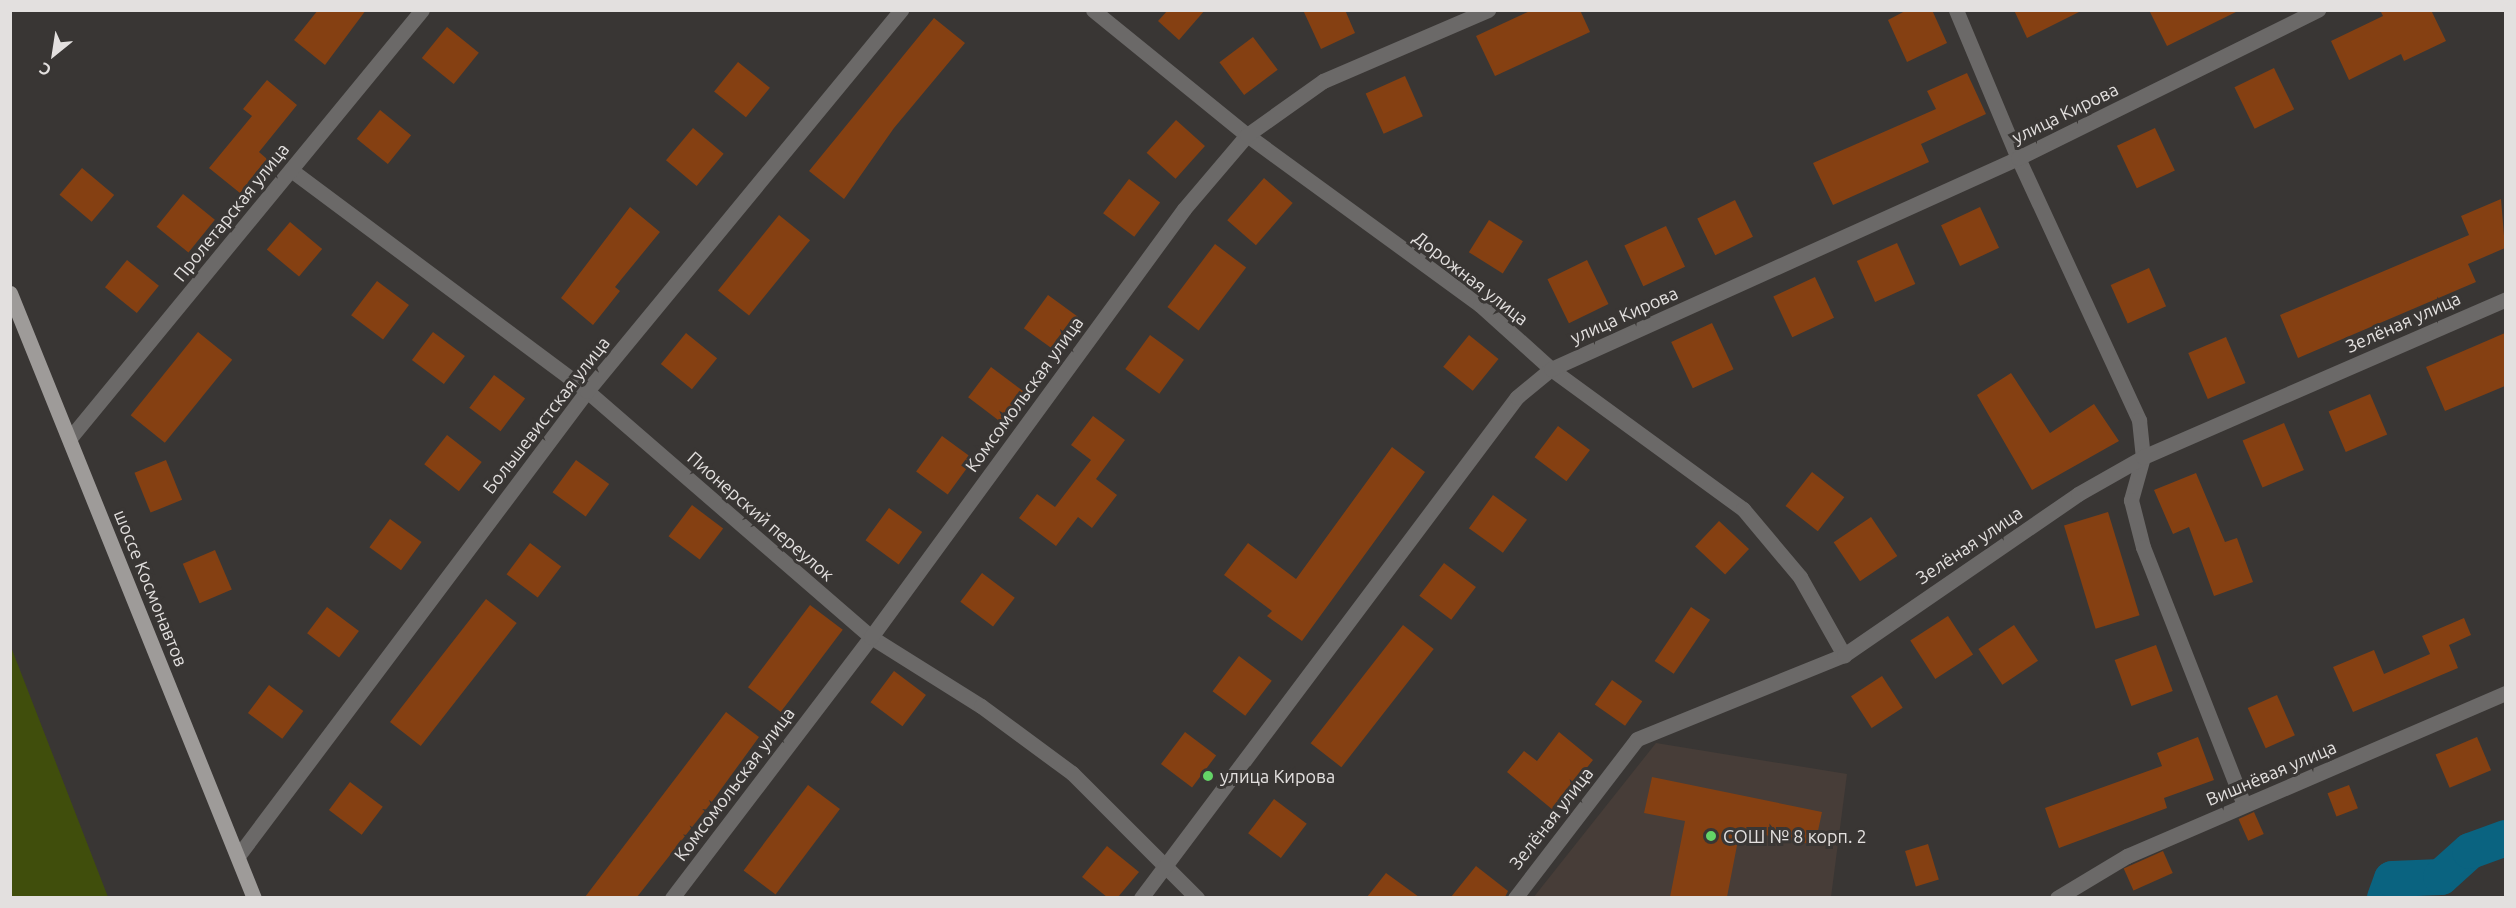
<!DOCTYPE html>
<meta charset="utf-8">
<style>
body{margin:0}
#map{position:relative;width:2516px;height:908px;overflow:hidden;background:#393634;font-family:Ubuntu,sans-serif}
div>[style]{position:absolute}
.built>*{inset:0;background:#473d38}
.green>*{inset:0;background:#404e0c}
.river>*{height:36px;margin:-18px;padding:0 18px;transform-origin:18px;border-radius:18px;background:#0a6380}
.building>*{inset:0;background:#854012;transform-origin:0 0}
.minor>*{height:15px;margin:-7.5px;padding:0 7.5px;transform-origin:7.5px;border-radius:7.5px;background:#6b6968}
.tertiary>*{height:15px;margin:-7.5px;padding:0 7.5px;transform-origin:7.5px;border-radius:7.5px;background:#6b6968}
.primary>*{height:15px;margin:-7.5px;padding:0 7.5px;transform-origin:7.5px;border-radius:7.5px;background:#9e9b99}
.dots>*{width:16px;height:16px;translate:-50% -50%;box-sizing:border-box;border:3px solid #393634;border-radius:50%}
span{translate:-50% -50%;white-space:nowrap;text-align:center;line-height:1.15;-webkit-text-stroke:6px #393634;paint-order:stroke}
.street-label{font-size:18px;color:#e3e0df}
.poi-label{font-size:18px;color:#e3e0df}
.left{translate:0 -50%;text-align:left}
.frame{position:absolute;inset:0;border:12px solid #e3e0df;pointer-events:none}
.north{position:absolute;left:24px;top:24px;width:60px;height:60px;-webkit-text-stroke:4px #393634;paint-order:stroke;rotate:210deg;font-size:16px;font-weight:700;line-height:24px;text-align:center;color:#e3e0df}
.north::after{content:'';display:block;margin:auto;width:21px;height:27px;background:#e3e0df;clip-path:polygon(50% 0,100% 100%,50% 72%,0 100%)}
</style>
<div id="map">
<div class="built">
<i style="clip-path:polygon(1656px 743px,1847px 774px,1831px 897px,1533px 898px)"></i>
</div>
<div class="green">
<i style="clip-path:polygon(10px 647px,11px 647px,108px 897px,11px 897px)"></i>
</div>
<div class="river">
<i style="left:2385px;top:898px;width:20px;rotate:-70deg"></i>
<i style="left:2392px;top:879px;width:49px;rotate:-2.3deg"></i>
<i style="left:2441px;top:877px;width:39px;rotate:-42deg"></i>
<i style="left:2470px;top:851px;width:38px;rotate:-20deg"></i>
</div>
<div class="building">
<i style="clip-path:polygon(318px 10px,366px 10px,325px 65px,294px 40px)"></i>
<i style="clip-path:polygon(1168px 10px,1205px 10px,1179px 40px,1158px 21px)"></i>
<i style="clip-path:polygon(1303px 10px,1345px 10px,1355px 33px,1321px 49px)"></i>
<i style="clip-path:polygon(1532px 10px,1580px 10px,1590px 32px,1495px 76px,1476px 36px)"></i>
<i style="clip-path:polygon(1907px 10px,1932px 10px,1947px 43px,1907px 62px,1888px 20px)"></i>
<i style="clip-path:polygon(2014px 10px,2083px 10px,2027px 38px)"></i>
<i style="clip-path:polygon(2149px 10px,2240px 10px,2167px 46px)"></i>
<i style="clip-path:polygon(2380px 10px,2431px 10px,2446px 41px,2404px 61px,2401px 54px,2349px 80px,2331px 41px,2383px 16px)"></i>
<i style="clip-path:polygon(934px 18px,965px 43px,894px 128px,844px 199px,809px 171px)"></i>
<i style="left:447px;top:27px;width:41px;height:40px;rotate:39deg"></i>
<i style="left:1253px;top:37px;width:41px;height:42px;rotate:53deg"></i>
<i style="left:738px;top:62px;width:41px;height:38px;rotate:39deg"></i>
<i style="left:2274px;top:68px;width:46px;height:44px;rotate:64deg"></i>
<i style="clip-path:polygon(1967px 73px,1986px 114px,1921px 144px,1929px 162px,1833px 205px,1813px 163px,1936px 109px,1927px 91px)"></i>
<i style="left:1405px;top:76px;width:44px;height:43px;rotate:66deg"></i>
<i style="clip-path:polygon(267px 80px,297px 105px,259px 152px,267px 159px,240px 193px,209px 168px,252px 116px,243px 109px)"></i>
<i style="left:380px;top:110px;width:40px;height:37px;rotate:39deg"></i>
<i style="left:1176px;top:120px;width:39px;height:44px;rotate:42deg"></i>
<i style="left:693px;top:128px;width:40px;height:42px;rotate:40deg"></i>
<i style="left:2155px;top:128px;width:47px;height:42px;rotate:65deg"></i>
<i style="left:82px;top:168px;width:42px;height:35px;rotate:40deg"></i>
<i style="left:1264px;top:178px;width:38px;height:56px;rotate:41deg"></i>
<i style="left:1129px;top:179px;width:39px;height:43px;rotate:37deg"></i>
<i style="left:183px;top:194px;width:41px;height:42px;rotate:39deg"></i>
<i style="clip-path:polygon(2501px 199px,2505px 248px,2468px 264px,2476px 282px,2298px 358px,2280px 315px,2469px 235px,2461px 216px)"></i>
<i style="left:1735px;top:200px;width:41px;height:42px;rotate:64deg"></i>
<i style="clip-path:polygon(630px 207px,660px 232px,615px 287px,620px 291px,593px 325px,561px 298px)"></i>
<i style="left:1980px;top:207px;width:45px;height:43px;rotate:65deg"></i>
<i style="left:779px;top:215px;width:40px;height:97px;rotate:39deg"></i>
<i style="left:1489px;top:220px;width:40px;height:38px;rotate:32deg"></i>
<i style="left:290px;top:222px;width:42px;height:36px;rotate:40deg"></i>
<i style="left:1666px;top:226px;width:45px;height:46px;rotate:65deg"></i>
<i style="left:1897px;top:243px;width:45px;height:44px;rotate:66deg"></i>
<i style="left:1215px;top:244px;width:39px;height:79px;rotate:37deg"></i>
<i style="left:127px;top:260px;width:41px;height:35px;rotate:39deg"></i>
<i style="left:1587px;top:260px;width:49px;height:44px;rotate:64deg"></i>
<i style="left:2149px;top:268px;width:42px;height:42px;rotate:66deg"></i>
<i style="left:1815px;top:277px;width:45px;height:46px;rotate:65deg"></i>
<i style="left:377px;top:281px;width:40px;height:43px;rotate:37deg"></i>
<i style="left:1048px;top:295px;width:42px;height:41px;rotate:36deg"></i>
<i style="left:1712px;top:323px;width:51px;height:45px;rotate:65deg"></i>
<i style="left:198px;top:332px;width:44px;height:107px;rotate:39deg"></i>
<i style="left:433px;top:332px;width:40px;height:35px;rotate:37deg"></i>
<i style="left:686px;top:333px;width:40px;height:40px;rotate:39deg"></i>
<i style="clip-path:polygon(2505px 333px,2505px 386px,2445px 411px,2426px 367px)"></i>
<i style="left:1150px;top:335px;width:42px;height:42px;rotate:36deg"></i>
<i style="left:1469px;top:335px;width:38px;height:41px;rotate:39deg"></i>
<i style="left:2226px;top:337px;width:50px;height:41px;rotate:67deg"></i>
<i style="left:991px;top:367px;width:40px;height:38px;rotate:37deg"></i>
<i style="clip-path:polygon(2011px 373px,2050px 433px,2094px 404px,2119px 441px,2032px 490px,1977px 395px)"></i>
<i style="left:494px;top:375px;width:39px;height:41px;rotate:37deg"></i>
<i style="left:2370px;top:394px;width:44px;height:45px;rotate:67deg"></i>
<i style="clip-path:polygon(1093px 416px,1125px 440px,1096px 479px,1117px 495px,1092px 528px,1078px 517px,1056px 546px,1019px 518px,1037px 494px,1055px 507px,1091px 460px,1071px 445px)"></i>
<i style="left:2284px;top:423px;width:51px;height:45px;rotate:67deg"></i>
<i style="left:1558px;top:426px;width:40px;height:39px;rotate:37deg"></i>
<i style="left:447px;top:435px;width:44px;height:37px;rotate:38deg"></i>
<i style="left:942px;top:436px;width:39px;height:44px;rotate:36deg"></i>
<i style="clip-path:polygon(1392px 447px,1425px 472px,1302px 641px,1267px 616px,1272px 611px,1224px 575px,1248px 543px,1296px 579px)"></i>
<i style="left:166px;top:460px;width:43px;height:34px;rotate:68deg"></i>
<i style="left:576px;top:460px;width:41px;height:40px;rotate:36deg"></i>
<i style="left:1812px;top:472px;width:41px;height:43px;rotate:38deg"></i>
<i style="clip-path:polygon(2196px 473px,2225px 542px,2237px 538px,2253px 582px,2214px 596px,2189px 527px,2173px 534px,2154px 490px)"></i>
<i style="left:1493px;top:495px;width:42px;height:41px;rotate:36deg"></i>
<i style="left:692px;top:505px;width:39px;height:39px;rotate:37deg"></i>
<i style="left:889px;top:508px;width:41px;height:40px;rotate:36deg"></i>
<i style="left:2108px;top:512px;width:108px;height:46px;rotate:73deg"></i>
<i style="left:1871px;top:517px;width:47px;height:45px;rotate:56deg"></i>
<i style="left:390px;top:519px;width:39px;height:35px;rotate:36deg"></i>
<i style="left:1719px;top:521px;width:41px;height:35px;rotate:43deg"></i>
<i style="left:530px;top:543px;width:39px;height:39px;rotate:37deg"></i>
<i style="left:215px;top:550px;width:43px;height:35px;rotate:67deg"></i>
<i style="left:1444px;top:563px;width:40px;height:41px;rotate:37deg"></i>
<i style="left:982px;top:573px;width:41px;height:36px;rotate:37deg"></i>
<i style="left:486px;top:599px;width:39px;height:156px;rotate:38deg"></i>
<i style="left:810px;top:605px;width:41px;height:103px;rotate:37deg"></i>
<i style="left:327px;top:607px;width:40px;height:33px;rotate:37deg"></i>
<i style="left:1691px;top:607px;width:23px;height:65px;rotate:34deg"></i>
<i style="left:1948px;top:616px;width:46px;height:45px;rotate:57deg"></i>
<i style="clip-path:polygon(2464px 618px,2471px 635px,2449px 645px,2458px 668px,2353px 712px,2333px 667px,2374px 650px,2384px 674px,2430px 654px,2422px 636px)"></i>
<i style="left:1403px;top:625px;width:39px;height:150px;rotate:38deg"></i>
<i style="left:2014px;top:625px;width:43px;height:43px;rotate:56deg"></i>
<i style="left:2156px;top:645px;width:49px;height:44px;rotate:70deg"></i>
<i style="left:1239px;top:656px;width:41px;height:44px;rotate:37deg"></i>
<i style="left:894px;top:671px;width:40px;height:39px;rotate:37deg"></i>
<i style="left:1882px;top:676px;width:38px;height:37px;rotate:57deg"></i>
<i style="left:1612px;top:680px;width:37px;height:30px;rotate:35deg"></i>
<i style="left:269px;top:685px;width:43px;height:35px;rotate:37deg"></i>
<i style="left:2277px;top:695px;width:44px;height:32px;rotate:66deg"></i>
<i style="clip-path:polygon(726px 712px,759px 737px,711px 803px,637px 897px,585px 897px)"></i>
<i style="left:1185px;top:732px;width:39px;height:40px;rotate:37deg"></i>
<i style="clip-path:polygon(1559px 732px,1593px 760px,1553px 810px,1507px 772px,1524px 751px,1537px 761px)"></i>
<i style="clip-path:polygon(2198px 737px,2214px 780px,2164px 798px,2167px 808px,2059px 848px,2045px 808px,2162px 766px,2157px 753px)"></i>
<i style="left:2477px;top:737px;width:36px;height:45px;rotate:67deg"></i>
<i style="clip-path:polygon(1652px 777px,1822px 812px,1815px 845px,1740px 830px,1727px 897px,1670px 897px,1685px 821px,1644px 813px)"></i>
<i style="left:350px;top:782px;width:41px;height:35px;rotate:37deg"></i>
<i style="left:808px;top:785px;width:40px;height:107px;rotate:37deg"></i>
<i style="left:2349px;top:785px;width:25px;height:23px;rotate:69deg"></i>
<i style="left:1274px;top:799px;width:41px;height:43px;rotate:37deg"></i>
<i style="left:2254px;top:812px;width:24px;height:17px;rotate:66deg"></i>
<i style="left:1928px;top:844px;width:37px;height:24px;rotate:73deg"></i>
<i style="clip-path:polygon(1107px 846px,1139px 872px,1118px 897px,1107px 897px,1082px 877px)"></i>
<i style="left:2163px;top:851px;width:24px;height:43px;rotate:66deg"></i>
<i style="clip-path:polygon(1476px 866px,1508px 891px,1505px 897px,1451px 897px)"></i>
<i style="clip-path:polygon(1386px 873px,1419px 897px,1367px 897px)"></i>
</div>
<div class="minor">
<i style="left:1093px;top:10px;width:198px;rotate:39.1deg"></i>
<i style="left:1247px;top:135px;width:288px;rotate:36.1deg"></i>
<i style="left:1480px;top:305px;width:96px;rotate:42deg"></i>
<i style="left:1551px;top:369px;width:238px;rotate:36.1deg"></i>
<i style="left:1743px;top:509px;width:89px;rotate:50deg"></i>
<i style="left:1800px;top:577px;width:90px;rotate:60.6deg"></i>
<i style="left:1956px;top:10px;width:160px;rotate:67.3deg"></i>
<i style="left:2018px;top:158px;width:289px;rotate:65.2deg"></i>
<i style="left:2139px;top:420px;width:37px;rotate:84deg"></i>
<i style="left:2143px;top:457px;width:45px;rotate:105.6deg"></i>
<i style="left:2131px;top:500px;width:49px;rotate:75.7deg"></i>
<i style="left:2143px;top:547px;width:277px;rotate:68.6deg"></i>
<i style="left:291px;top:170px;width:369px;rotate:36.7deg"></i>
<i style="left:587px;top:391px;width:376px;rotate:40.9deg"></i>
<i style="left:871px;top:637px;width:130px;rotate:32.1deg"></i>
<i style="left:981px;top:706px;width:113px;rotate:36.4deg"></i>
<i style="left:1072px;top:773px;width:177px;rotate:45deg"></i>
<i style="left:70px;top:438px;width:554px;rotate:-50.57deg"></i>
<i style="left:238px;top:856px;width:581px;rotate:-53.11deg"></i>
<i style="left:587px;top:391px;width:494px;rotate:-50.5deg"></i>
<i style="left:672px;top:898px;width:328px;rotate:-52.7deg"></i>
<i style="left:871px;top:637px;width:530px;rotate:-53.82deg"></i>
<i style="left:1184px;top:209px;width:97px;rotate:-49.6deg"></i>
<i style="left:1247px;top:135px;width:93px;rotate:-35.4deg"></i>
<i style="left:1323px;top:81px;width:180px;rotate:-23.3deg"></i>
<i style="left:1515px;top:898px;width:200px;rotate:-52.5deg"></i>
<i style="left:1637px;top:739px;width:223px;rotate:-22.1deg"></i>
<i style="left:1844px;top:655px;width:284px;rotate:-34.5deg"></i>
<i style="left:2078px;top:494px;width:75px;rotate:-29.6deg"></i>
<i style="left:2143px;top:457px;width:396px;rotate:-23.5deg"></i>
<i style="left:2057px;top:898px;width:82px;rotate:-31deg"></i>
<i style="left:2127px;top:856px;width:413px;rotate:-23.3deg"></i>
</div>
<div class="tertiary">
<i style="left:1141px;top:898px;width:626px;rotate:-53.11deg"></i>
<i style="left:1517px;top:397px;width:44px;rotate:-39.5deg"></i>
<i style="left:1551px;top:369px;width:512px;rotate:-24.31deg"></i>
<i style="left:2018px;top:158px;width:335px;rotate:-26.3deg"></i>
</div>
<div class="primary">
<i style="left:10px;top:293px;width:652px;rotate:68.04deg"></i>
</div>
<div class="dots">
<i style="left:1208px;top:776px;background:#64d467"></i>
<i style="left:1711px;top:836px;background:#64d467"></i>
</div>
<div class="street-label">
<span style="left:2065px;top:113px;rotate:-26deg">улица Кирова</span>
<span style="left:231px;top:212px;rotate:-51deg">Пролетарская улица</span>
<span style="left:1471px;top:278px;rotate:38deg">Дорожная улица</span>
<span style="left:1624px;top:315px;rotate:-24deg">улица Кирова</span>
<span style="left:2403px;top:322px;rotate:-24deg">Зелёная улица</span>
<span style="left:1024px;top:394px;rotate:-54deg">Комсомольская улица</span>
<span style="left:546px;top:415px;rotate:-52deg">Большевистская улица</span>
<span style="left:761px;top:516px;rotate:41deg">Пионерский переулок</span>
<span style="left:1969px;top:545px;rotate:-34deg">Зелёная улица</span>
<span style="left:151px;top:588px;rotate:68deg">шоссе Космонавтов</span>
<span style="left:2271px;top:773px;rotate:-23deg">Вишнёвая улица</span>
<span style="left:734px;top:784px;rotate:-53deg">Комсомольская улица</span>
<span style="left:1551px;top:818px;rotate:-52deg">Зелёная улица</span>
</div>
<div class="poi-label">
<span class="left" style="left:1220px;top:776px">улица Кирова</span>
<span class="left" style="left:1723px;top:836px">СОШ № 8 корп. 2</span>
</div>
<div class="frame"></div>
<div class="north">С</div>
</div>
